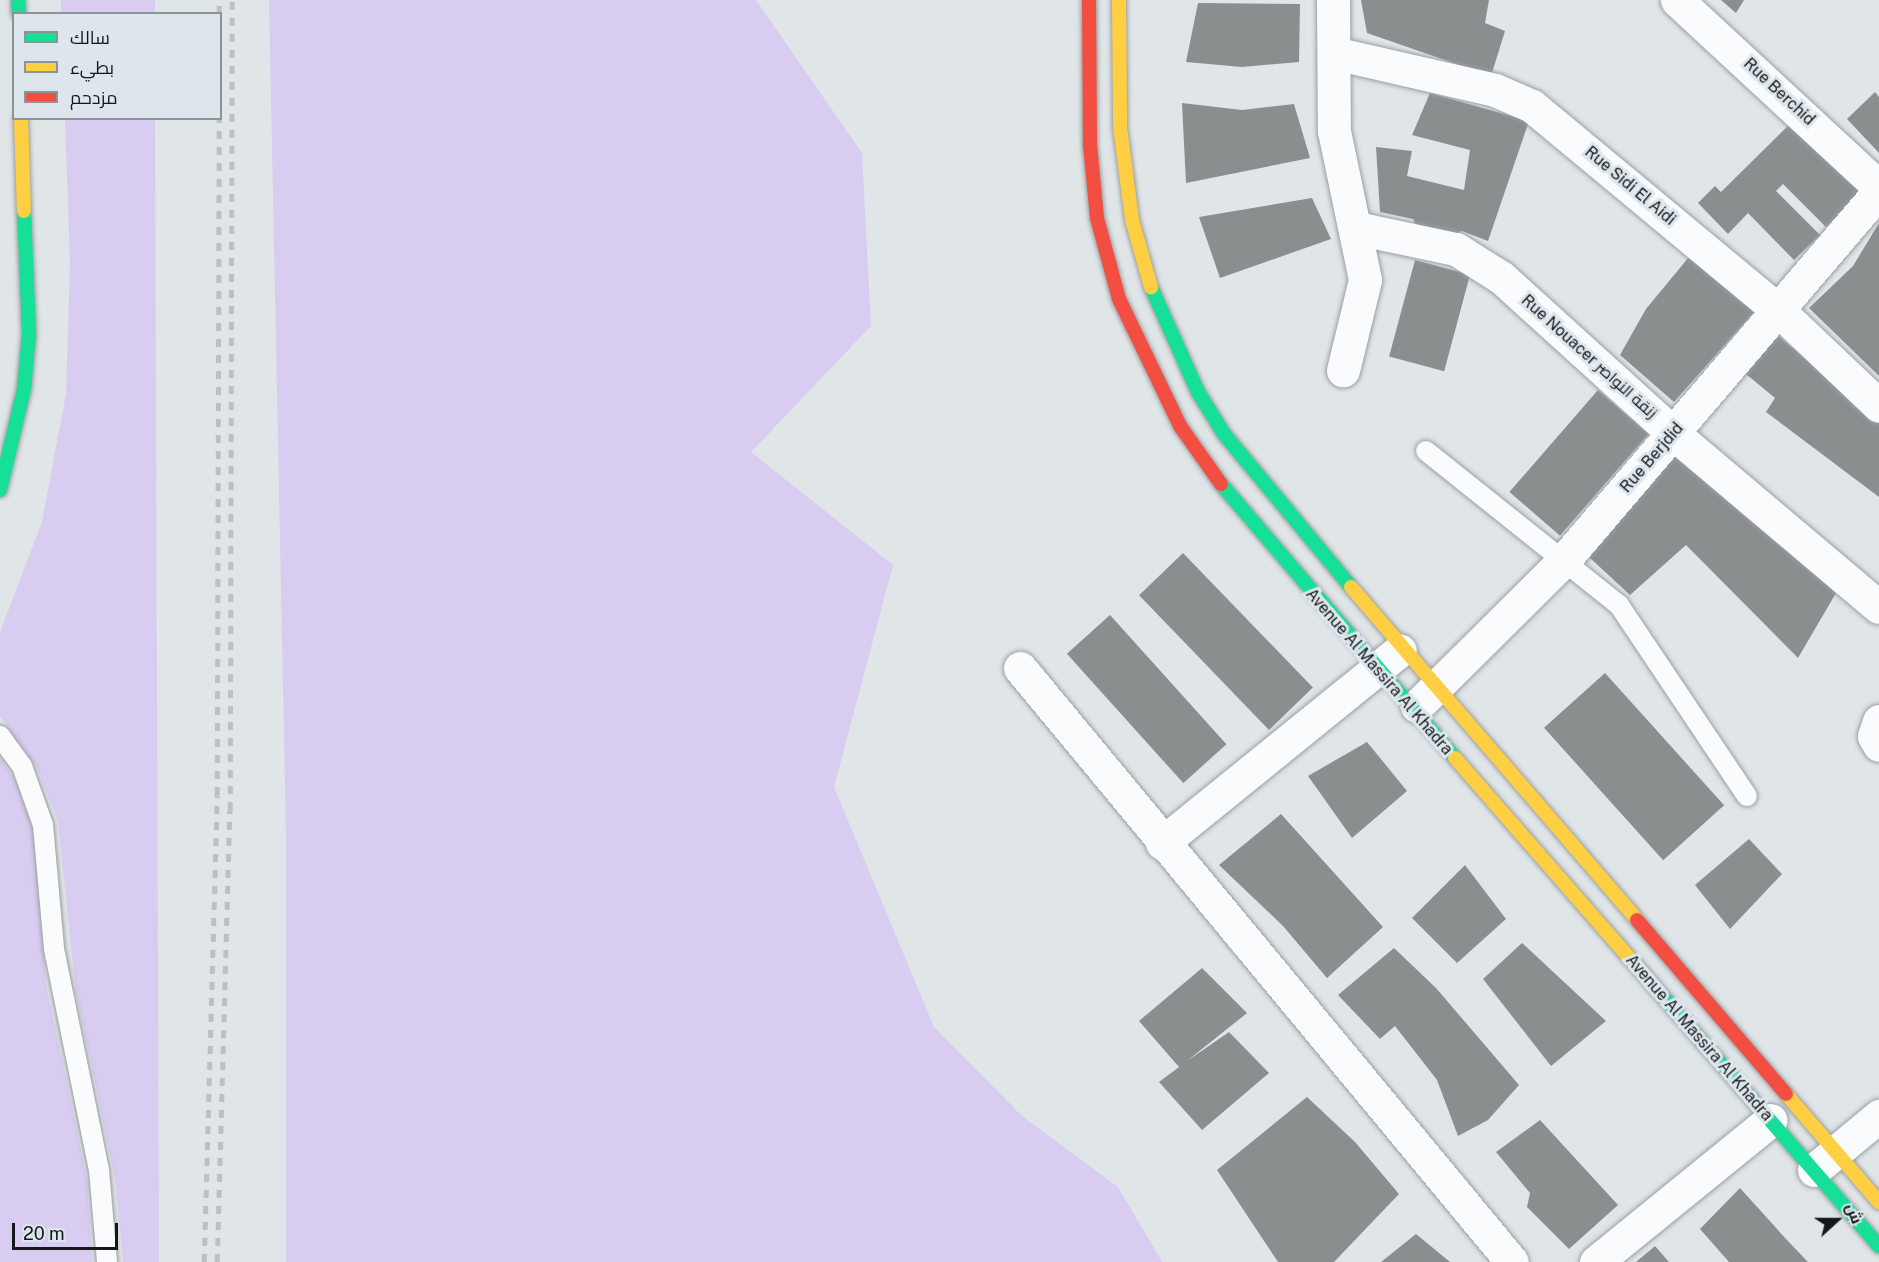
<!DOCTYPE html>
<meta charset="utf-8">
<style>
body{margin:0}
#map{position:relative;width:1879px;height:1262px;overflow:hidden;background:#e0e5e8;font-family:"Public Sans",Cairo,sans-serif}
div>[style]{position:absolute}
.green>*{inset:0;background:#d9ccf1;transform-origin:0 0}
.building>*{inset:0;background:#8a8e8f;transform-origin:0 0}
.roads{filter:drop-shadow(0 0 2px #9b9fa1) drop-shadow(0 0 2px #9b9fa1)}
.lane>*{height:20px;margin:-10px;padding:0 10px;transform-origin:10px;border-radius:10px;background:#fafbfc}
.street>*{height:33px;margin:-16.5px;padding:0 16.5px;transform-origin:16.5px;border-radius:16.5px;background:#fafbfc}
.fast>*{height:14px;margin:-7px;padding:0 7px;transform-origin:7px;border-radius:7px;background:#16e098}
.slow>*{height:14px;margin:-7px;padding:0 7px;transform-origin:7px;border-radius:7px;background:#ffcf43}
.jam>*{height:14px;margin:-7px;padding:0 7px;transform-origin:7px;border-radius:7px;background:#f24e42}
.rail>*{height:4.5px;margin-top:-2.25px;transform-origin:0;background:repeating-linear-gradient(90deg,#bec0c0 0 8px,transparent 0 16px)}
span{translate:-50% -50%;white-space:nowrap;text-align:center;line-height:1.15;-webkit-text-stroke:6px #dce6ec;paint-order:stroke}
.street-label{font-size:16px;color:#15181a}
.legend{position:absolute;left:12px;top:12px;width:210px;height:108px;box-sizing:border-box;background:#dce6ec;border:2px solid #8c9498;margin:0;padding:8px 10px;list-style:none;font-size:18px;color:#15181a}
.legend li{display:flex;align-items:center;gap:12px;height:30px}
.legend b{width:30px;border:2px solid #8c9498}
.north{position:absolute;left:1807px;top:1190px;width:60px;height:60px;-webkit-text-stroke:4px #dce6ec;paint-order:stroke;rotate:69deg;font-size:16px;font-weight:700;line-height:24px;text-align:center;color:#15181a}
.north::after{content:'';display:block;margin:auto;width:21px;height:27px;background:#15181a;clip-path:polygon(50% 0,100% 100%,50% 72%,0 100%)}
.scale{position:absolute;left:12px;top:1223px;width:106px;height:27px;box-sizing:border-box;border:3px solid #15181a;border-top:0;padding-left:8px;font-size:18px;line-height:21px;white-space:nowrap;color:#15181a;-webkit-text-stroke:4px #dce6ec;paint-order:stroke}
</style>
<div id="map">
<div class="green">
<i style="left:61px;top:0;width:94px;height:13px"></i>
<i style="clip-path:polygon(269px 0,756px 0,862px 153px,871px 326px,751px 452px,893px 565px,834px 787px,934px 1027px,1022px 1116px,1118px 1187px,1162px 1262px,286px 1262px,286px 835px)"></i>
<i style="clip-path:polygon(65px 119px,155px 119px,159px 1262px,123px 1262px,115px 1178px,75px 986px,58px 821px,37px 768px,0 716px,0 632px,42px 522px,66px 394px,70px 263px)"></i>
<i style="clip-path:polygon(0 758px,15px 780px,35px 834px,46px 984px,87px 1180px,92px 1262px,0 1262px)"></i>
</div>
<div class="building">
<i style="clip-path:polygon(1361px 0,1489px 0,1485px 23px,1505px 31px,1491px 76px,1367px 33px)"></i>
<i style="clip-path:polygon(1721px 0,1744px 0,1736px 13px)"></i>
<i style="clip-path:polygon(1198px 3px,1300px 4px,1299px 62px,1242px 67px,1186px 62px)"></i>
<i style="clip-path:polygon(1875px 92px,1879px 97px,1879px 153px,1847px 119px)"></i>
<i style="clip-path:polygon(1430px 93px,1529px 121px,1488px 241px,1462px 231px,1448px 237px,1418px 229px,1413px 219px,1380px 212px,1376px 147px,1412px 151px,1407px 176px,1464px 190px,1470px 150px,1412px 135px)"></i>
<i style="clip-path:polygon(1182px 103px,1242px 110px,1294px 104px,1310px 158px,1186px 183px)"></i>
<i style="clip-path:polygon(1793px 121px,1862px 191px,1826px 227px,1783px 184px,1776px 191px,1820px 235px,1794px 260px,1748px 213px,1728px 234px,1698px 203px,1715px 186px,1721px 192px)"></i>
<i style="clip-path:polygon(1312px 198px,1331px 239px,1220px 278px,1199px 217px)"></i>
<i style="clip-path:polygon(1879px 223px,1879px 376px,1809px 308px,1853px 266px)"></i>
<i style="clip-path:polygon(1689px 257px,1755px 311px,1674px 402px,1620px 355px,1646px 309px)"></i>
<i style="left:1415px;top:260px;width:57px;height:100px;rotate:15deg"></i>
<i style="clip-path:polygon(1777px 335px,1879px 419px,1879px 497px,1766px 412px,1775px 398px,1746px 374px)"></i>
<i style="left:1598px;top:390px;width:67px;height:135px;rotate:41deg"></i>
<i style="clip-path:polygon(1676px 455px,1836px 593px,1798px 658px,1686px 545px,1630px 595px,1589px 557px)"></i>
<i style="left:1183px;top:553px;width:187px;height:61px;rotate:46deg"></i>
<i style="left:1110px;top:615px;width:174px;height:58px;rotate:48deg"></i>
<i style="left:1605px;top:673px;width:178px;height:82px;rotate:48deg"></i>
<i style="clip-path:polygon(1367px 742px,1407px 791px,1352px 838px,1308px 776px)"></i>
<i style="clip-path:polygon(1281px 814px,1383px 927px,1327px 978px,1283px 926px,1219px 865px)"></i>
<i style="clip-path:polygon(1749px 839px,1782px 874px,1730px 929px,1695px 885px)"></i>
<i style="clip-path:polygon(1465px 865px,1506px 919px,1457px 963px,1412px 918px)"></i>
<i style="clip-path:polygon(1522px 943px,1606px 1021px,1551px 1066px,1483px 979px)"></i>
<i style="clip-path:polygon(1394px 948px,1436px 988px,1519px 1085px,1488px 1120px,1458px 1136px,1437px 1080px,1395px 1026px,1380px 1039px,1338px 995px)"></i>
<i style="clip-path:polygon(1202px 968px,1247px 1013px,1187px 1061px,1229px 1032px,1269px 1073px,1202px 1130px,1159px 1082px,1179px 1067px,1139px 1021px)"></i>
<i style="clip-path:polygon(1307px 1097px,1355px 1142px,1399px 1194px,1334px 1262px,1278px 1262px,1217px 1170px)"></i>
<i style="clip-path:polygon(1540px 1120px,1618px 1205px,1569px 1249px,1527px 1207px,1530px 1193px,1496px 1152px)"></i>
<i style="clip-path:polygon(1740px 1188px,1786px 1239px,1808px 1262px,1729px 1262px,1700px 1229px)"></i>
<i style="clip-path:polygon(1416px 1234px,1450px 1262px,1381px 1262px)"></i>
<i style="clip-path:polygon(1655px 1246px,1669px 1262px,1636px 1262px)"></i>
</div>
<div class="roads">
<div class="lane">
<i style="left:1426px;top:451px;width:247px;rotate:38.6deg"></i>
<i style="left:1619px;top:605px;width:230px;rotate:56.2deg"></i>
<i style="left:0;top:736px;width:37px;rotate:54deg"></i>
<i style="left:22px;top:766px;width:63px;rotate:70.4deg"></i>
<i style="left:43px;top:825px;width:124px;rotate:84.9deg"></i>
<i style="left:54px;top:949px;width:226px;rotate:78.5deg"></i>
<i style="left:99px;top:1170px;width:92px;rotate:85deg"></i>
</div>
<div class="street">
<i style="left:1333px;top:0;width:131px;rotate:89.6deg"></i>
<i style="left:1334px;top:131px;width:152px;rotate:78.2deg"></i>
<i style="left:1365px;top:280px;width:93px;rotate:103.7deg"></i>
<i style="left:1677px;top:0;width:275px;rotate:42.8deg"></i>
<i style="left:1334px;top:53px;width:165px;rotate:12.9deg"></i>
<i style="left:1495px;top:90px;width:40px;rotate:23.4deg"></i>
<i style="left:1532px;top:106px;width:320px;rotate:39.7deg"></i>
<i style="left:1778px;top:310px;width:139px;rotate:43.5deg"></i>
<i style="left:1356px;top:228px;width:102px;rotate:11.9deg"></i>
<i style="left:1456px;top:249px;width:54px;rotate:32.2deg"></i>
<i style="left:1502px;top:278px;width:232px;rotate:42.2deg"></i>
<i style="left:1674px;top:434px;width:268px;rotate:40.2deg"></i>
<i style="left:1020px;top:668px;width:771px;rotate:50.37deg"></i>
<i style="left:1417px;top:706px;width:209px;rotate:-44.8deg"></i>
<i style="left:1565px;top:559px;width:483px;rotate:-49.5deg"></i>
<i style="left:1879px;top:721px;width:16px;rotate:108deg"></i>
<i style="left:1874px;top:736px;width:10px;rotate:61deg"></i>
<i style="left:1162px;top:843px;width:306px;rotate:-39deg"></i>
<i style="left:1814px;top:1170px;width:85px;rotate:-39.7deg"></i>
<i style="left:1596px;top:1262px;width:225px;rotate:-39.1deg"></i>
</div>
<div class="fast">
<i style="left:18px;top:0;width:14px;rotate:86deg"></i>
<i style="left:1151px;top:287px;width:115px;rotate:65.9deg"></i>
<i style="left:1198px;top:392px;width:49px;rotate:58.2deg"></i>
<i style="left:1224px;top:434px;width:199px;rotate:50.3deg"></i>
<i style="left:1221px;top:484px;width:360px;rotate:49.5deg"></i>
<i style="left:0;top:490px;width:104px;rotate:-76.6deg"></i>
<i style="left:24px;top:389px;width:55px;rotate:-84.8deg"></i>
<i style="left:29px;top:334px;width:123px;rotate:-92.3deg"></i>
<i style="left:1652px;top:984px;width:347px;rotate:49.1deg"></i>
</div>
<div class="slow">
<i style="left:1119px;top:0;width:127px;rotate:89.5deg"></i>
<i style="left:1120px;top:127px;width:94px;rotate:82.6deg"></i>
<i style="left:1132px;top:220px;width:70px;rotate:74.2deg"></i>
<i style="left:21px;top:118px;width:93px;rotate:88.2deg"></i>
<i style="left:1351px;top:587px;width:439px;rotate:49.3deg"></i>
<i style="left:1455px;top:758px;width:300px;rotate:48.9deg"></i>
<i style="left:1786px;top:1094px;width:143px;rotate:49.3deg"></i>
</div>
<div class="jam">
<i style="left:1089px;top:0;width:145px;rotate:89.6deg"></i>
<i style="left:1090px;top:145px;width:73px;rotate:84.5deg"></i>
<i style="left:1097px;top:218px;width:84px;rotate:74.8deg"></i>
<i style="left:1119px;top:299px;width:141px;rotate:64.3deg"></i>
<i style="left:1180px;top:426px;width:71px;rotate:54.7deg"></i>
<i style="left:1637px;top:920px;width:229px;rotate:49.4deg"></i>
</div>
</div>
<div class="rail">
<i style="left:219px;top:14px;width:14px;rotate:-90deg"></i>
<i style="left:204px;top:1262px;width:467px;rotate:-88.4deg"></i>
<i style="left:217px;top:795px;width:677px;rotate:-89.83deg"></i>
<i style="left:217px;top:1262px;width:452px;rotate:-88.4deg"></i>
<i style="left:230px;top:810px;width:810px;rotate:-89.86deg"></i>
</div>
<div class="street-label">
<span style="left:1779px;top:92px;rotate:43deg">Rue Berchid</span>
<span style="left:1630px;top:186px;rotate:40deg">Rue Sidi El Aidi</span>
<span style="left:1589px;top:357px;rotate:42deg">Rue Nouacer زنقة النواصر</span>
<span style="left:1652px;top:458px;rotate:-49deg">Rue Berjdid</span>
<span style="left:1379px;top:672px;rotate:49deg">Avenue Al Massira Al Khadra</span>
<span style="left:1699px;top:1038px;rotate:49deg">Avenue Al Massira Al Khadra</span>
</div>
<ul class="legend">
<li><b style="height:8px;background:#16e098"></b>سالك</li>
<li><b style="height:8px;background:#ffcf43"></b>بطيء</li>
<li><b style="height:8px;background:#f24e42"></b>مزدحم</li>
</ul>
<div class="north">ش</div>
<div class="scale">20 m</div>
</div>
